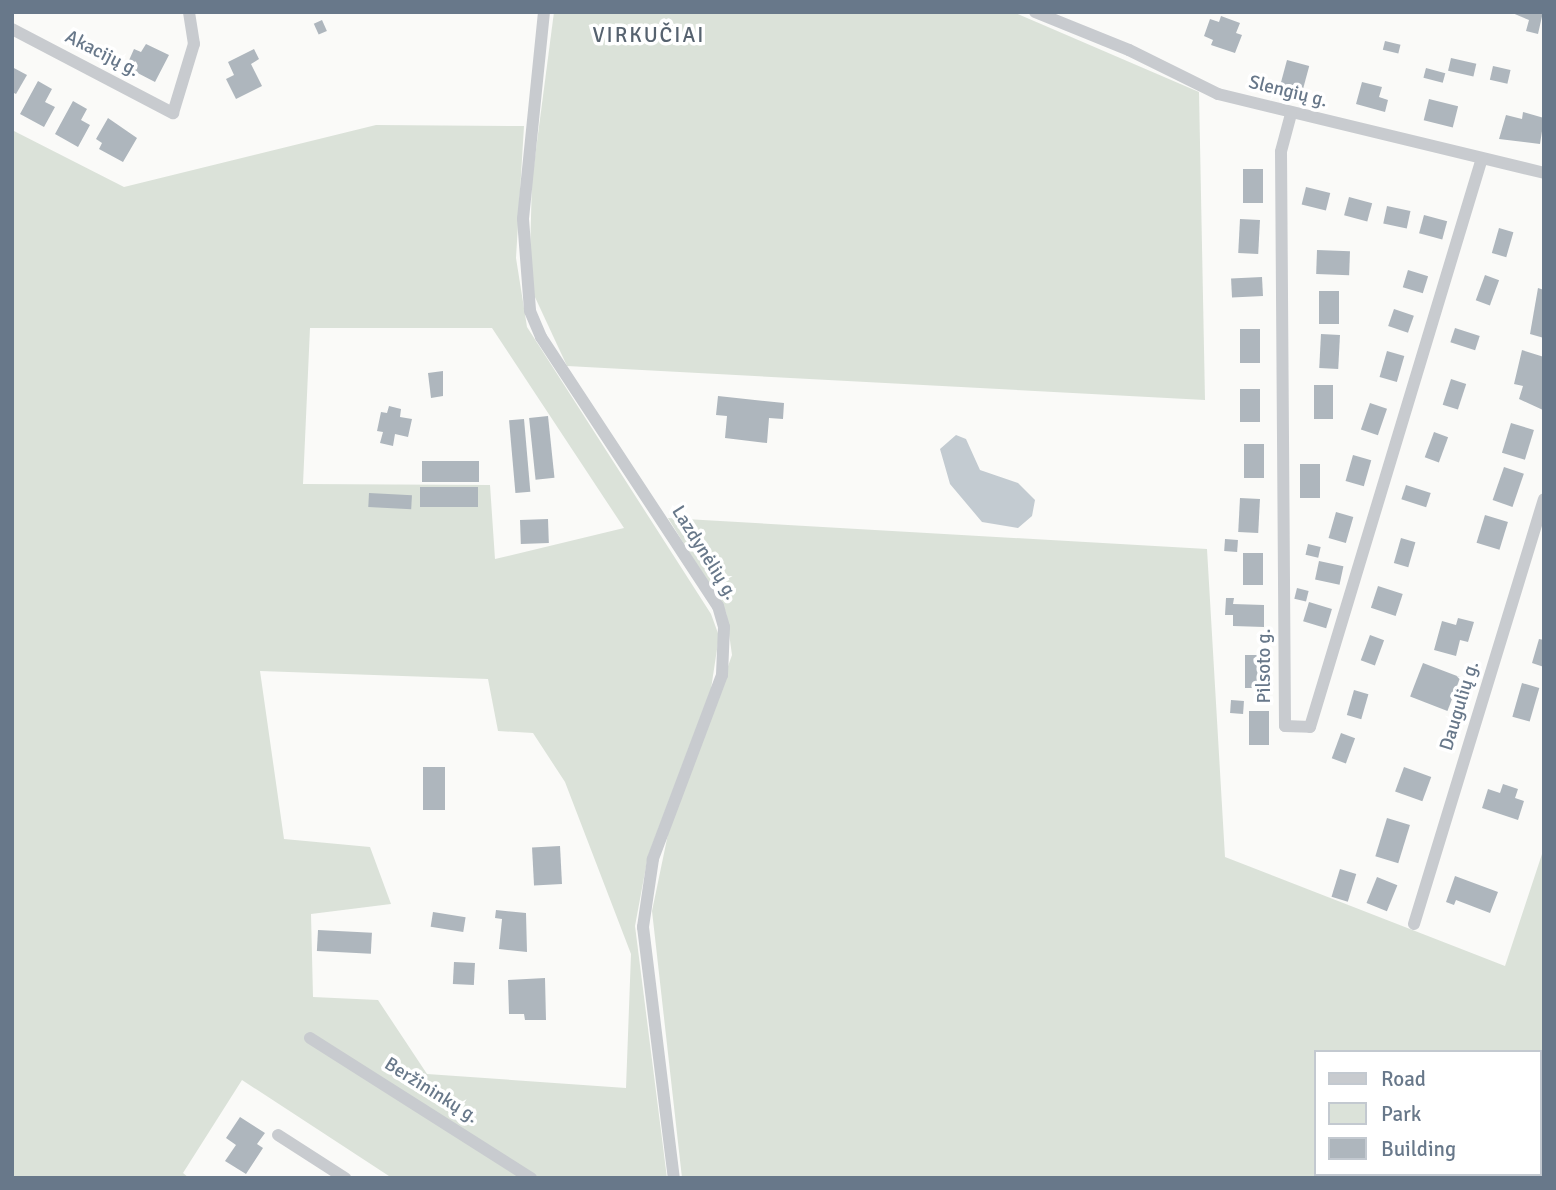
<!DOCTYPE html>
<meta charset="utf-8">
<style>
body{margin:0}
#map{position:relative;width:1556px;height:1190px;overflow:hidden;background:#fafaf8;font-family:Signika,sans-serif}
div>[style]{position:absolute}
.green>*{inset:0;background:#dbe2d9}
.water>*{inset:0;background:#c3cbd1}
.building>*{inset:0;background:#aeb6bd;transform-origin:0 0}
.minor>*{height:12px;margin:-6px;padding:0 6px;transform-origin:6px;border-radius:6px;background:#c8cbcf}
span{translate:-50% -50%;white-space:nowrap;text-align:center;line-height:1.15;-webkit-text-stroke:7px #fff;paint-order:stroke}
.street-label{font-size:19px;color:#68788a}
.neighbourhood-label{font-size:21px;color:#56626f;letter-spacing:2px}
.frame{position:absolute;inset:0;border:14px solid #68788a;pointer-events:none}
.legend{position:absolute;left:1314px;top:1050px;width:228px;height:126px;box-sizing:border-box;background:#fff;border:2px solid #c3c9d0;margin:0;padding:9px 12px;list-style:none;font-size:21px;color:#68788a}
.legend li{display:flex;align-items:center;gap:14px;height:35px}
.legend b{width:35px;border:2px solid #c3c9d0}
</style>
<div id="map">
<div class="green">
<i style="clip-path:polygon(554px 12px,1013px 12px,1199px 92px,1205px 400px,567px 366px,534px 295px,530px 254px,532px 180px)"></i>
<i style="clip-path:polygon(evenodd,376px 125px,524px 126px,516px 258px,527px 327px,711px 614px,719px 636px,711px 689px,648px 856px,635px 926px,667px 1178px,392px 1178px,242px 1080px,183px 1173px,189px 1178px,12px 1178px,12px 130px,124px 187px,376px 125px,310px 328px,492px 328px,624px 528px,495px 559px,490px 485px,303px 484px,310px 328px,376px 125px,260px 671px,488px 679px,498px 731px,533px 733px,565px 782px,631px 954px,626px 1088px,427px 1074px,378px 1000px,313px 997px,311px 914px,391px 904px,370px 847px,284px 839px,260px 671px)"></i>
<i style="clip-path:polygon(evenodd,668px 518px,1207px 549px,1225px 857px,1505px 966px,1544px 848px,1544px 1178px,682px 1178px,652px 911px,668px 834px,732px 655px,726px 612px,668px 518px,1316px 1052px,1540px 1052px,1540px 1174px,1316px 1174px,1316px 1052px)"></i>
</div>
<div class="water">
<i style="clip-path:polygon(956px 435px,966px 439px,980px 470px,1018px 483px,1035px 500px,1032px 516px,1018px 528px,982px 522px,950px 484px,940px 449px)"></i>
</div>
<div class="building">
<i style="clip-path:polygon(1510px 12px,1543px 12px,1538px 34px,1526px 31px,1529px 20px)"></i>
<i style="clip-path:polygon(1221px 16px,1240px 23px,1236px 33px,1242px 35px,1235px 53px,1211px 45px,1213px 40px,1204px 36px,1210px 19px,1219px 22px)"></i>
<i style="left:322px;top:20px;width:12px;height:9px;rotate:66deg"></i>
<i style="left:1385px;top:41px;width:16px;height:9px;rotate:14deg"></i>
<i style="clip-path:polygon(146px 44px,169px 55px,155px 82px,126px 67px,134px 49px,141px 52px)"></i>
<i style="clip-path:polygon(254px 49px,259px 59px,251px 64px,262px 86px,236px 99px,226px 79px,234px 75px,228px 62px)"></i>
<i style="left:1451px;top:58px;width:26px;height:13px;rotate:13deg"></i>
<i style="left:1287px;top:60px;width:23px;height:27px;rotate:15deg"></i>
<i style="left:1493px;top:66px;width:18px;height:14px;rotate:13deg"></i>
<i style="clip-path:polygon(12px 67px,27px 75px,16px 94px,12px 92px)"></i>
<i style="left:1426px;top:68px;width:20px;height:10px;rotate:15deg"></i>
<i style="clip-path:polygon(38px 81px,52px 89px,45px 102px,55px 107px,44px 127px,20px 114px)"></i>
<i style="clip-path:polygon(1362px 82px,1382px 87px,1379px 97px,1388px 100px,1385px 112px,1356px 104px)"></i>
<i style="left:1429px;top:99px;width:30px;height:22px;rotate:14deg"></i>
<i style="clip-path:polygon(73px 101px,87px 109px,81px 120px,90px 125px,78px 147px,55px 134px)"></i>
<i style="clip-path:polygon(1523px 112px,1544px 118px,1540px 144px,1499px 139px,1506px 115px,1522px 119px)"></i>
<i style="clip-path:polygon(108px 118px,137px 138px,123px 162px,99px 149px,102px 143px,96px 139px)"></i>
<i style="left:1243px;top:169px;width:20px;height:34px"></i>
<i style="left:1306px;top:187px;width:25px;height:18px;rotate:14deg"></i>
<i style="left:1349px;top:197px;width:24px;height:19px;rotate:15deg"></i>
<i style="left:1387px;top:206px;width:24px;height:18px;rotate:12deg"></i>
<i style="left:1424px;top:215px;width:24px;height:19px;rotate:15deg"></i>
<i style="left:1240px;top:219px;width:20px;height:34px;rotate:3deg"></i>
<i style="left:1499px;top:228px;width:15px;height:26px;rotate:16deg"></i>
<i style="left:1317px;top:250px;width:33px;height:24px;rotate:2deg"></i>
<i style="left:1408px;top:270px;width:21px;height:18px;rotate:17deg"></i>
<i style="left:1485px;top:275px;width:15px;height:27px;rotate:20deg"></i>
<i style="left:1262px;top:277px;width:19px;height:31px;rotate:87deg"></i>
<i style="clip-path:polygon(1538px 288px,1544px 290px,1544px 338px,1530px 334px)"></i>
<i style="left:1319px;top:291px;width:20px;height:33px"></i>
<i style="left:1394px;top:309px;width:21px;height:18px;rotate:19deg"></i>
<i style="left:1455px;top:328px;width:26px;height:15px;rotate:18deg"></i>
<i style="left:1240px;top:329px;width:20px;height:34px"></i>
<i style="left:1321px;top:334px;width:19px;height:34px;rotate:3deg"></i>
<i style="clip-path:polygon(1522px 350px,1544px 357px,1543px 410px,1519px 399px,1523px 386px,1514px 384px)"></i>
<i style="left:1387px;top:351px;width:18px;height:27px;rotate:16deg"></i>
<i style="clip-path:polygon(443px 371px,443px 396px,431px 398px,428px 373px)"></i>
<i style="left:1451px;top:379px;width:16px;height:27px;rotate:18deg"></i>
<i style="left:1314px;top:385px;width:19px;height:34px"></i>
<i style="left:1240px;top:389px;width:20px;height:33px"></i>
<i style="clip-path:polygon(718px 396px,784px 403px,783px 419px,769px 418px,767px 443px,725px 438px,727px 416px,716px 415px)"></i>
<i style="left:1370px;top:403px;width:18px;height:28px;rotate:19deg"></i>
<i style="clip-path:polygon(389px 406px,401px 409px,400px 417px,412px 419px,408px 437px,395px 434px,393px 446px,380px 443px,383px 432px,377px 431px,381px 412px,387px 413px)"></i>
<i style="left:548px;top:416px;width:62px;height:19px;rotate:84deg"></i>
<i style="left:524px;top:419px;width:73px;height:15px;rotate:85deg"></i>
<i style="left:1511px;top:423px;width:24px;height:31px;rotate:17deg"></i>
<i style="left:1434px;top:432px;width:15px;height:27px;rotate:20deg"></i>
<i style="left:1244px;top:444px;width:20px;height:34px"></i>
<i style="left:1353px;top:455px;width:19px;height:27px;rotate:16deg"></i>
<i style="left:422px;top:461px;width:57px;height:21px"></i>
<i style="left:1300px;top:464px;width:20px;height:34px"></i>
<i style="left:1504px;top:467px;width:21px;height:35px;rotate:19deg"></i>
<i style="left:1406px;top:485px;width:26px;height:15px;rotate:18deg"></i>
<i style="left:478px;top:487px;width:20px;height:58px;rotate:90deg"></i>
<i style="left:369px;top:493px;width:43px;height:14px;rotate:3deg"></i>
<i style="left:1240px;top:498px;width:20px;height:34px;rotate:3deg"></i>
<i style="left:1336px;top:512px;width:18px;height:27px;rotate:16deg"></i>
<i style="left:1485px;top:515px;width:24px;height:29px;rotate:17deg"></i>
<i style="left:548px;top:519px;width:24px;height:28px;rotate:88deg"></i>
<i style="left:1401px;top:538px;width:15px;height:26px;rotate:16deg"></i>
<i style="left:1225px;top:539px;width:13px;height:12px;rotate:4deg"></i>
<i style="left:1308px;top:544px;width:13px;height:11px;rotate:13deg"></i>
<i style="left:1243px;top:553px;width:20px;height:32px"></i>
<i style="left:1319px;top:561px;width:25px;height:19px;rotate:12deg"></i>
<i style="left:1378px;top:586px;width:26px;height:23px;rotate:18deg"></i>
<i style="left:1297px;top:588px;width:12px;height:11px;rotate:14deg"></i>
<i style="clip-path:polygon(1226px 598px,1234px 598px,1233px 604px,1264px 605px,1264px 627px,1233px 626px,1233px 615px,1225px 615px)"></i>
<i style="left:1309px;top:602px;width:24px;height:20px;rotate:17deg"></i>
<i style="clip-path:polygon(1458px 618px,1474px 622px,1468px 642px,1460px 640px,1456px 656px,1434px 650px,1442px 621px,1456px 625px)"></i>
<i style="left:1370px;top:635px;width:15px;height:27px;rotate:20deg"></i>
<i style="clip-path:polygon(1539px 639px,1544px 640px,1544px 667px,1532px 663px)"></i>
<i style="left:1245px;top:655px;width:20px;height:33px"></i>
<i style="left:1423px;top:663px;width:40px;height:36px;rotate:21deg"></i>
<i style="left:1522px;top:683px;width:18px;height:35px;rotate:16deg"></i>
<i style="left:1354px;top:690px;width:15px;height:26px;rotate:16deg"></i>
<i style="left:1231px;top:700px;width:13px;height:13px;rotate:4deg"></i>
<i style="left:1249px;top:711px;width:20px;height:34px"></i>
<i style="left:1341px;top:733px;width:15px;height:27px;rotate:20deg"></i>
<i style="left:445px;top:767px;width:43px;height:22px;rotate:90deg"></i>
<i style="left:1404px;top:767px;width:29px;height:26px;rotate:20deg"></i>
<i style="clip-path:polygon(1503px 784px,1518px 789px,1515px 798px,1524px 801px,1518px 820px,1482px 808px,1488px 789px,1500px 793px)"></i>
<i style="left:1387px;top:818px;width:24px;height:40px;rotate:17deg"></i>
<i style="left:560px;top:846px;width:38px;height:28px;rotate:87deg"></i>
<i style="left:1340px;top:869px;width:17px;height:29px;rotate:17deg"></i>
<i style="clip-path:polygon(1455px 876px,1498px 892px,1490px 913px,1456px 900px,1454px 905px,1446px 902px)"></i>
<i style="left:1377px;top:877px;width:22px;height:28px;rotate:22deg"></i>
<i style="clip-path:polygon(496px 910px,526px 913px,527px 952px,499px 949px,502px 919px,495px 918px)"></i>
<i style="left:433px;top:912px;width:33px;height:15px;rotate:9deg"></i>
<i style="left:318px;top:930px;width:54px;height:21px;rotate:3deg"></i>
<i style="left:454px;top:962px;width:21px;height:22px;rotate:3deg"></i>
<i style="clip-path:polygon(545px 978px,546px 1020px,525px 1020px,524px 1014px,509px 1014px,508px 980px)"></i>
<i style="clip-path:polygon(240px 1117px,265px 1133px,257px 1144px,263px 1148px,246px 1174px,225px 1161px,236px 1145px,226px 1138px)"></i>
</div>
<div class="minor">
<i style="left:544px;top:12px;width:208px;rotate:95.8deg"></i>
<i style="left:523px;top:219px;width:92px;rotate:85.6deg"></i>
<i style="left:530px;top:311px;width:28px;rotate:67deg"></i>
<i style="left:541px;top:337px;width:322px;rotate:56.7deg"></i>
<i style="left:718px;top:606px;width:22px;rotate:74deg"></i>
<i style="left:724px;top:627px;width:48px;rotate:92.4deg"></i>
<i style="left:722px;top:675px;width:197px;rotate:110.6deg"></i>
<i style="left:653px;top:859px;width:69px;rotate:98.4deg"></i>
<i style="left:643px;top:927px;width:253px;rotate:83deg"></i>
<i style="left:1035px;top:12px;width:101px;rotate:22deg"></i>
<i style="left:1129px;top:50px;width:99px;rotate:26.3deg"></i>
<i style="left:1218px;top:94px;width:335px;rotate:13.6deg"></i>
<i style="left:12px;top:29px;width:182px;rotate:27.6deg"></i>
<i style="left:173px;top:113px;width:72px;rotate:-73.1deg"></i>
<i style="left:194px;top:44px;width:32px;rotate:-99deg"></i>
<i style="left:1291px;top:114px;width:39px;rotate:105deg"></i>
<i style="left:1281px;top:152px;width:574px;rotate:89.6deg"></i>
<i style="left:1285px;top:726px;width:25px;rotate:2deg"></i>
<i style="left:1310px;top:727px;width:594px;rotate:-73.18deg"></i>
<i style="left:1414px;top:924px;width:444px;rotate:-73deg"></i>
<i style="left:310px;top:1038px;width:262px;rotate:32.4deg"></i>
<i style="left:278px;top:1135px;width:80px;rotate:32.7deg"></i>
</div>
<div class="street-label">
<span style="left:102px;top:54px;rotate:27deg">Akacijų g.</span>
<span style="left:1288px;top:92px;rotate:14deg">Slengių g.</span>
<span style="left:704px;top:553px;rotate:58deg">Lazdynėlių g.</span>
<span style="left:1265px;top:666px;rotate:-90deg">Pilsoto g.</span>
<span style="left:1460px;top:706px;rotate:-73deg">Daugulių g.</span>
<span style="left:431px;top:1091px;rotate:32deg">Beržininkų g.</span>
</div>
<div class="neighbourhood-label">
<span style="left:649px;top:35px">VIRKUČIAI</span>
</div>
<div class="frame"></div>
<ul class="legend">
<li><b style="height:9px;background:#c8cbcf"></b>Road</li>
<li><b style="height:19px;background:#dbe2d9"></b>Park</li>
<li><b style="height:19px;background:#aeb6bd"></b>Building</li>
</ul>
</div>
